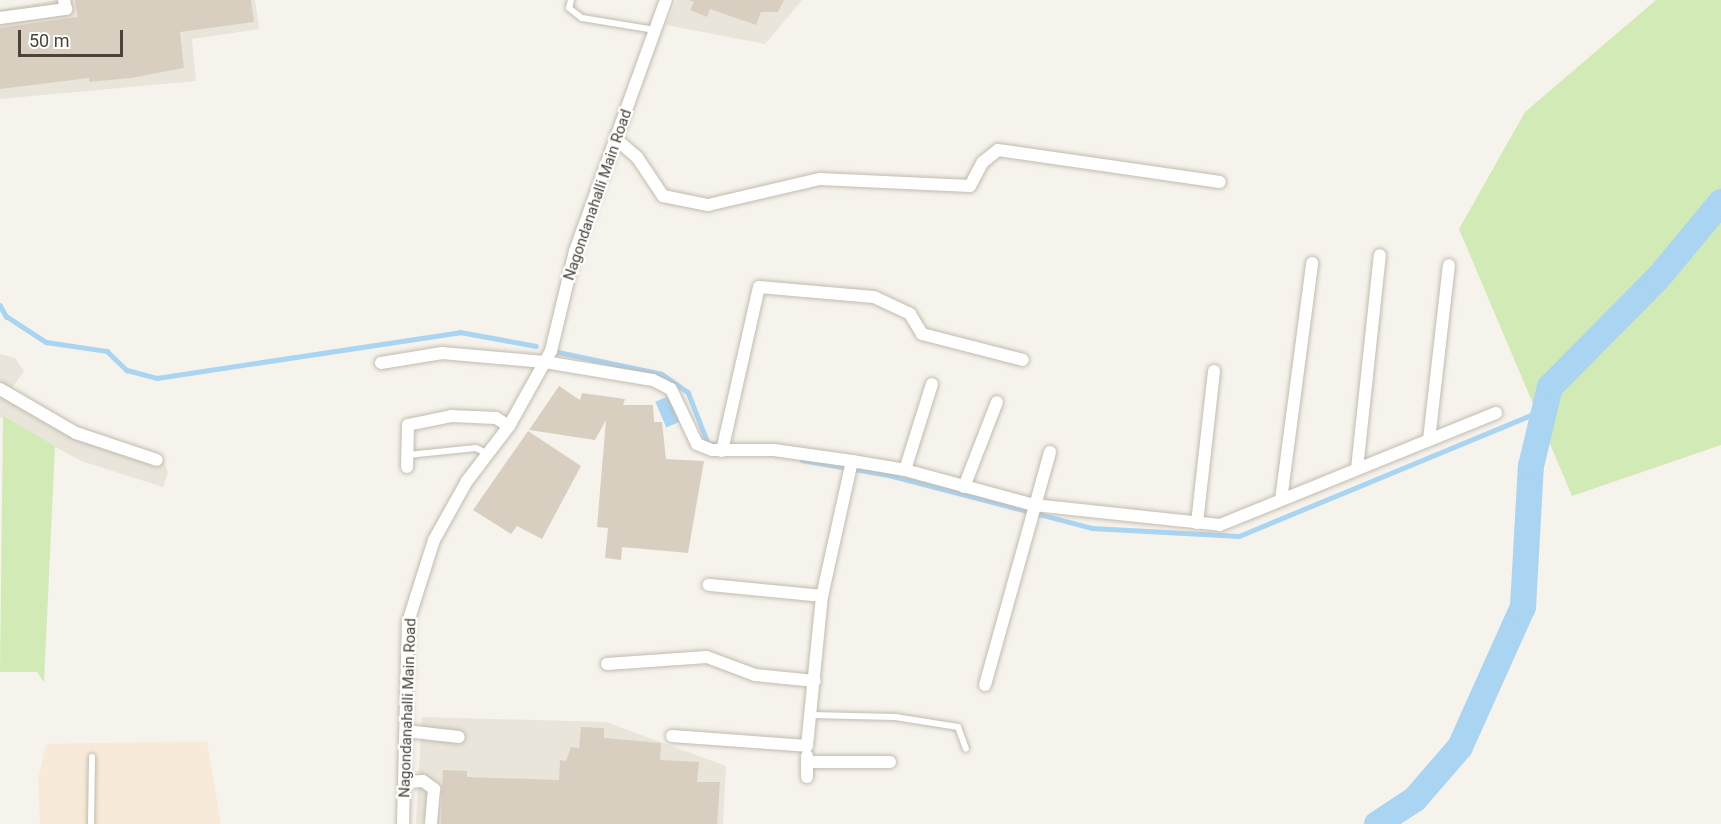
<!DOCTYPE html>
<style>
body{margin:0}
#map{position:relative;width:1721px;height:824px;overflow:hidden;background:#f6f3ec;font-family:Roboto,sans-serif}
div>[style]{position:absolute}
.residential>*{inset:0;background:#eae5da}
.commercial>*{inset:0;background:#f7ead8}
.green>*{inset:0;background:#d2eab5}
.water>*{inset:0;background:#a9d4f2;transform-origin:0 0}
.stream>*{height:4.5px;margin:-2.25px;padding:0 2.25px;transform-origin:2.25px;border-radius:2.25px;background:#a9d4f2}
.river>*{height:26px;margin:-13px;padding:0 13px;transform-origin:13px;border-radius:13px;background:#a9d4f2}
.building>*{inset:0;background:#d8cfc1}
.roads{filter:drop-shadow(0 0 2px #c2bbae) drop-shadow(0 0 2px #c2bbae)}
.lane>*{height:6px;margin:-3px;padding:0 3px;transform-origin:3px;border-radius:3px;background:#fff}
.street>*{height:12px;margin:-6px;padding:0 6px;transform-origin:6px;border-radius:6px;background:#fff}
span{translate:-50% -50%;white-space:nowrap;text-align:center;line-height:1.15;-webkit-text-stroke:4.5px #fff;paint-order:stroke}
.street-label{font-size:15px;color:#4b4439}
.scale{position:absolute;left:18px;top:30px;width:105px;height:27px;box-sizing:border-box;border:3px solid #4b4439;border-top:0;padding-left:8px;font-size:18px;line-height:21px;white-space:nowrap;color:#4b4439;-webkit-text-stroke:4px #fff;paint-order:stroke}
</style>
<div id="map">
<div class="residential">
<i style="clip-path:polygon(57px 0,255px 0,259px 29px,192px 39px,196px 81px,0 99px,0 10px)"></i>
<i style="clip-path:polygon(677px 0,802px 0,765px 44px,666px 25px)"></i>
<i style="clip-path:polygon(0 354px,15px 358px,24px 371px,11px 389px,89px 435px,161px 455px,168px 472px,163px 487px,81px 461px,0 417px)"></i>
<i style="clip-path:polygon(422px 717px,606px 722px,726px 766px,723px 824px,416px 824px)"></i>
</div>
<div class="commercial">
<i style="clip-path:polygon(207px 741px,221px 824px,40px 824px,38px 779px,46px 744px)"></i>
</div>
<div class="green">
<i style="clip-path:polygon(1656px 0,1721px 0,1721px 445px,1572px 496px,1459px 229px,1525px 112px)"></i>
<i style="clip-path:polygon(3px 416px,55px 446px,44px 682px,37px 672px,0 672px)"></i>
</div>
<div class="water">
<i style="left:671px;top:395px;width:28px;height:17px;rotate:67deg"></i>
</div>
<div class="stream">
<i style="left:0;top:305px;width:13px;rotate:61deg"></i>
<i style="left:6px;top:316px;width:48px;rotate:33deg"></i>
<i style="left:46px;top:342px;width:62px;rotate:8.4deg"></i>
<i style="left:107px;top:351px;width:28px;rotate:44deg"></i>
<i style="left:127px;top:370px;width:31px;rotate:15deg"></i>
<i style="left:157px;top:378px;width:306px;rotate:-8.6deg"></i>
<i style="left:460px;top:332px;width:77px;rotate:10.4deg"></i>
<i style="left:558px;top:352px;width:106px;rotate:11.9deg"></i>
<i style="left:662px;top:374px;width:32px;rotate:35deg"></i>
<i style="left:688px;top:392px;width:55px;rotate:68.6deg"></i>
<i style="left:708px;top:443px;width:11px;rotate:10deg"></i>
<i style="left:802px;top:460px;width:88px;rotate:9.8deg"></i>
<i style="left:889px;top:475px;width:210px;rotate:14.6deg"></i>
<i style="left:1092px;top:528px;width:147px;rotate:3.1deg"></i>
<i style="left:1239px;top:536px;width:331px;rotate:-22.5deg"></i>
</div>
<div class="river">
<i style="left:1377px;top:824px;width:45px;rotate:-33.3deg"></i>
<i style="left:1415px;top:799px;width:69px;rotate:-49.1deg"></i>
<i style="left:1460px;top:747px;width:154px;rotate:-65.8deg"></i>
<i style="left:1523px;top:607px;width:141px;rotate:-86.8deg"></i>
<i style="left:1531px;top:466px;width:81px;rotate:-76.5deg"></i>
<i style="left:1550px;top:387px;width:153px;rotate:-45.3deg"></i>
<i style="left:1658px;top:278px;width:99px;rotate:-50.3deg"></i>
</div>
<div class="building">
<i style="clip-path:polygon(75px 0,251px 0,254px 22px,180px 32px,184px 68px,131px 78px,89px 82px,89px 78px,0 89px,0 28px,78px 17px)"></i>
<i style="clip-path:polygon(689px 0,784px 0,778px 12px,761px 12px,756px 25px,710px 9px,707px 17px,690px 10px,694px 2px)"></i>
<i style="clip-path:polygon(559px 386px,580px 400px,582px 393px,625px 399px,623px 405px,653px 405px,654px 422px,662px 422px,666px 459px,704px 461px,688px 553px,622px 547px,621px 560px,605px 558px,608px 528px,597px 527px,606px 420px,595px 440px,529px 430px)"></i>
<i style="clip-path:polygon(528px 431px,581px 466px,542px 539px,517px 526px,511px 534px,473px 510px)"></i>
<i style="clip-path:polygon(581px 727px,604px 728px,604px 738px,661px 743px,660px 760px,699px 762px,697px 782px,720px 782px,717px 824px,441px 824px,443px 770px,467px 771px,467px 777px,559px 780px,560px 760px,566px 761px,571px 747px,579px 748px)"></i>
</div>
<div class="roads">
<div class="lane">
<i style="left:571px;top:0;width:8px;rotate:104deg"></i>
<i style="left:569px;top:8px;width:16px;rotate:38deg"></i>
<i style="left:582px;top:18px;width:74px;rotate:9.3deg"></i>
<i style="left:408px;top:455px;width:68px;rotate:-5.9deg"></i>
<i style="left:476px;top:448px;width:13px;rotate:27deg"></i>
<i style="left:811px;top:715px;width:84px;rotate:1.4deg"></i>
<i style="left:895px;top:717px;width:64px;rotate:9deg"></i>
<i style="left:958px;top:727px;width:23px;rotate:70deg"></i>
<i style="left:91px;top:824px;width:67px;rotate:-89.1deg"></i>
</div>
<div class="street">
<i style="left:0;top:18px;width:67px;rotate:-7.8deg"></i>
<i style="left:66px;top:9px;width:9px;rotate:-103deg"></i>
<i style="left:616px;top:139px;width:28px;rotate:41deg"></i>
<i style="left:637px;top:157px;width:47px;rotate:56.3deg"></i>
<i style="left:663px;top:196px;width:46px;rotate:11.3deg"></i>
<i style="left:708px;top:205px;width:115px;rotate:-13.1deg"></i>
<i style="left:820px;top:179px;width:150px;rotate:2.7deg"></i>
<i style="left:970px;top:186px;width:27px;rotate:-62deg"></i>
<i style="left:983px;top:162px;width:19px;rotate:-39deg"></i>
<i style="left:998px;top:150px;width:224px;rotate:8.2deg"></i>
<i style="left:381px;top:363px;width:62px;rotate:-9.3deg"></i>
<i style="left:442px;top:353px;width:103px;rotate:5deg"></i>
<i style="left:545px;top:362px;width:109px;rotate:9.5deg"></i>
<i style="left:653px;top:380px;width:20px;rotate:27deg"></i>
<i style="left:671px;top:389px;width:61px;rotate:64.7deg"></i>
<i style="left:697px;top:444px;width:16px;rotate:22deg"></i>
<i style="left:712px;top:450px;width:62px"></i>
<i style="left:774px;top:450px;width:79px;rotate:8deg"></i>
<i style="left:852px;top:461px;width:138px;rotate:102.5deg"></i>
<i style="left:822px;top:596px;width:114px;rotate:-174.4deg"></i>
<i style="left:0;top:389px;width:88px;rotate:30.1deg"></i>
<i style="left:76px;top:433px;width:85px;rotate:18.4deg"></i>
<i style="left:1429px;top:440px;width:176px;rotate:-83.5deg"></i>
<i style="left:722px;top:451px;width:168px;rotate:-77.3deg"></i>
<i style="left:759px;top:287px;width:115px;rotate:5deg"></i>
<i style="left:874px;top:297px;width:40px;rotate:25deg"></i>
<i style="left:910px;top:314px;width:23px;rotate:59deg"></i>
<i style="left:922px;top:334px;width:104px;rotate:14.4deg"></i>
<i style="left:852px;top:461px;width:54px;rotate:9.6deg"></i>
<i style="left:905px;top:470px;width:134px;rotate:15.2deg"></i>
<i style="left:1034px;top:505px;width:187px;rotate:6.1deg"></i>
<i style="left:1220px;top:525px;width:298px;rotate:-22.1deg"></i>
<i style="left:407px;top:467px;width:42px;rotate:-88.6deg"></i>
<i style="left:408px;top:425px;width:44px;rotate:-11.8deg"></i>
<i style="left:451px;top:416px;width:45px;rotate:2.5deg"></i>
<i style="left:496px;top:418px;width:15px;rotate:32deg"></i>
<i style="left:1357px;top:469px;width:215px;rotate:-83.9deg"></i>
<i style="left:905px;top:470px;width:90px;rotate:-72.6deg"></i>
<i style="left:964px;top:487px;width:91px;rotate:-68.8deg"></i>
<i style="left:1281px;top:500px;width:239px;rotate:-82.5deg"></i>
<i style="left:1197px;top:523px;width:153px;rotate:-83.6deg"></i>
<i style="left:607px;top:664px;width:100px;rotate:-4deg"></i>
<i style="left:707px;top:657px;width:51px;rotate:20.6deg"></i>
<i style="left:755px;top:675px;width:60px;rotate:5.7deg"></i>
<i style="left:985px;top:685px;width:242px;rotate:-74.4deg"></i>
<i style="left:406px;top:731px;width:53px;rotate:6.5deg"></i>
<i style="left:672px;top:736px;width:135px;rotate:4.2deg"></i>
<i style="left:807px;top:746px;width:151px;rotate:-84.3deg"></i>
<i style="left:807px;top:756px;width:21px;rotate:90deg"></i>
<i style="left:808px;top:762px;width:82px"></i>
<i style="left:405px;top:782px;width:18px;rotate:-3deg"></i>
<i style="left:423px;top:781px;width:14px;rotate:36deg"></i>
<i style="left:434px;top:789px;width:35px;rotate:95deg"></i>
<i style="left:403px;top:824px;width:202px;rotate:-88.6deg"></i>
<i style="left:408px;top:622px;width:86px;rotate:-72.4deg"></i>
<i style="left:434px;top:540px;width:68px;rotate:-60.8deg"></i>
<i style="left:467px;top:481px;width:69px;rotate:-52.6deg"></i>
<i style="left:509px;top:426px;width:86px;rotate:-60.8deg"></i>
<i style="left:551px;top:351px;width:103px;rotate:-76.5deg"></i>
<i style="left:575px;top:251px;width:267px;rotate:-70.1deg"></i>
</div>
</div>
<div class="street-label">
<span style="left:598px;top:195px;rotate:-71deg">Nagondanahalli Main Road</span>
<span style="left:408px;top:708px;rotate:-88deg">Nagondanahalli Main Road</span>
</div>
<div class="scale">50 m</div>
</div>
